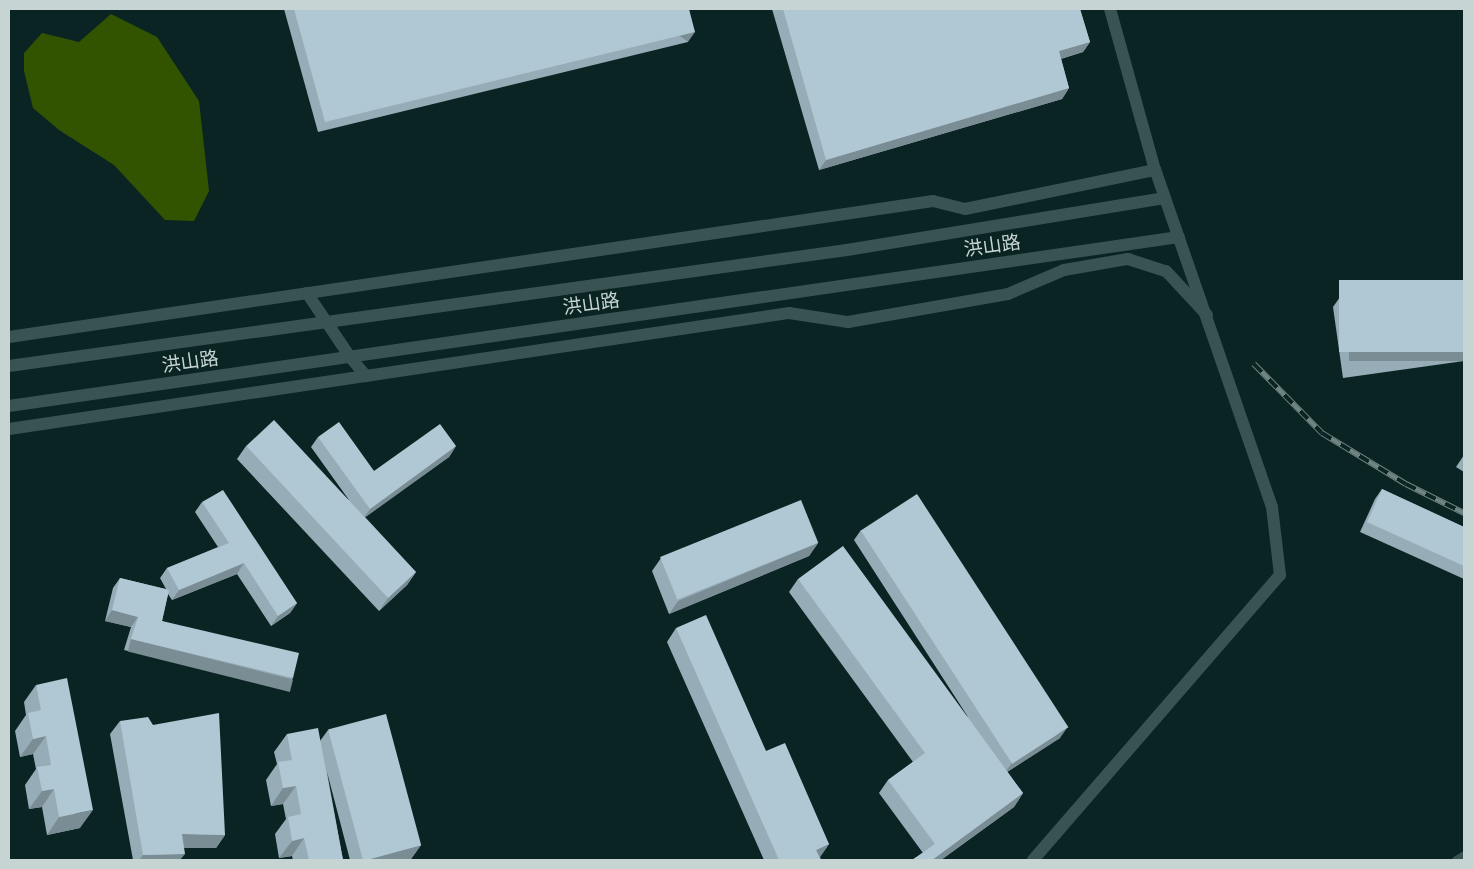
<!DOCTYPE html>
<meta charset="utf-8">
<style>
body{margin:0}
#map{position:relative;width:1473px;height:869px;overflow:hidden;background:#0a2424;font-family:"Exo 2","Noto Sans SC",sans-serif}
div>[style]{position:absolute}
.forest>*{inset:0;background:#325401}
.lane>*{height:9px;margin:-4.5px;padding:0 4.5px;transform-origin:4.5px;border-radius:4.5px;background:#395353}
.street>*{height:12px;margin:-6px;padding:0 6px;transform-origin:6px;border-radius:6px;background:#395353}
.secondary>*{height:12px;margin:-6px;padding:0 6px;transform-origin:6px;border-radius:6px;background:#395353}
.rail>*{height:5.5px;margin-top:-2.75px;transform-origin:0;background:repeating-linear-gradient(90deg,#0a2424 0 11px,#708483 0 22px);box-sizing:border-box;border-block:1px solid #708483}
.wall>*{inset:0;background:#96acb6}
.shaded-wall>*{inset:0;background:#7a8c94;transform-origin:0 0}
.building>*{inset:0;background:#afc8d4;transform-origin:0 0}
span{translate:-50% -50%;white-space:nowrap;text-align:center;line-height:1.15;-webkit-text-stroke:5px #0a2424;paint-order:stroke}
.street-label{font-size:19px;color:#c6d5d4}
.frame{position:absolute;inset:0;border:10px solid #c6d5d4;pointer-events:none}
</style>
<div id="map">
<div class="forest">
<i style="clip-path:polygon(111px 14px,157px 37px,199px 101px,209px 191px,194px 221px,165px 220px,114px 165px,59px 130px,33px 108px,24px 71px,24px 53px,42px 33px,79px 42px)"></i>
</div>
<div class="lane">
<i style="left:1456px;top:860px;width:9px;rotate:-32deg"></i>
</div>
<div class="street">
<i style="left:1033px;top:860px;width:377px;rotate:-49.1deg"></i>
<i style="left:1280px;top:575px;width:68px;rotate:-96.7deg"></i>
<i style="left:1272px;top:507px;width:357px;rotate:-109.1deg"></i>
<i style="left:1155px;top:170px;width:167px;rotate:-105.6deg"></i>
</div>
<div class="secondary">
<i style="left:307px;top:293px;width:77px;rotate:56.1deg"></i>
<i style="left:350px;top:357px;width:25px;rotate:50deg"></i>
<i style="left:9px;top:337px;width:934px;rotate:-8.37deg"></i>
<i style="left:933px;top:201px;width:33px;rotate:14deg"></i>
<i style="left:965px;top:209px;width:194px;rotate:-11.6deg"></i>
<i style="left:9px;top:366px;width:846px;rotate:-7.88deg"></i>
<i style="left:847px;top:250px;width:322px;rotate:-9.3deg"></i>
<i style="left:9px;top:406px;width:1182px;rotate:-8.22deg"></i>
<i style="left:9px;top:429px;width:789px;rotate:-8.46deg"></i>
<i style="left:789px;top:313px;width:60px;rotate:8.7deg"></i>
<i style="left:848px;top:322px;width:162px;rotate:-9.9deg"></i>
<i style="left:1008px;top:294px;width:61px;rotate:-23.2deg"></i>
<i style="left:1064px;top:270px;width:65px;rotate:-9.8deg"></i>
<i style="left:1128px;top:259px;width:40px;rotate:18deg"></i>
<i style="left:1166px;top:271px;width:60px;rotate:47deg"></i>
</div>
<div class="rail">
<i style="left:1254px;top:364px;width:97px;rotate:45.4deg"></i>
<i style="left:1322px;top:433px;width:98px;rotate:31.3deg"></i>
<i style="left:1406px;top:484px;width:65px;rotate:26.6deg"></i>
</div>
<div class="wall">
<i style="clip-path:polygon(284px 9px,689px 9px,688px 42px,318px 132px)"></i>
<i style="clip-path:polygon(772px 9px,1080px 9px,1090px 42px,1083px 52px,1061px 59px,1069px 88px,1062px 99px,819px 170px)"></i>
<i style="clip-path:polygon(1464px 280px,1464px 361px,1343px 378px,1333px 307px,1340px 297px)"></i>
<i style="clip-path:polygon(318px 437px,374px 471px,456px 446px,449px 457px,365px 517px,416px 572px,407px 585px,379px 611px,237px 459px,246px 446px,349px 500px,311px 447px)"></i>
<i style="clip-path:polygon(1464px 455px,1464px 472px,1456px 467px)"></i>
<i style="clip-path:polygon(1382px 489px,1464px 527px,1464px 579px,1360px 532px,1375px 499px)"></i>
<i style="clip-path:polygon(202px 502px,297px 603px,290px 613px,271px 626px,237px 574px,172px 600px,168px 594px,162px 621px,293px 678px,286px 688px,124px 650px,131px 627px,105px 621px,113px 588px,120px 578px,166px 589px,160px 578px,167px 568px,218px 547px,195px 512px)"></i>
<i style="clip-path:polygon(861px 530px,1060px 738px,1007px 772px,1023px 793px,1014px 807px,941px 860px,912px 860px,923px 853px,879px 793px,888px 780px,913px 762px,789px 592px,798px 579px,968px 717px,854px 540px)"></i>
<i style="clip-path:polygon(818px 543px,809px 556px,669px 614px,652px 571px,661px 558px)"></i>
<i style="clip-path:polygon(676px 628px,766px 751px,829px 844px,820px 857px,821px 860px,764px 860px,667px 642px)"></i>
<i style="clip-path:polygon(36px 685px,80px 828px,47px 835px,42px 807px,29px 809px,25px 785px,36px 769px,33px 754px,20px 757px,15px 731px,26px 715px,24px 702px)"></i>
<i style="clip-path:polygon(120px 721px,153px 725px,225px 835px,216px 848px,184px 848px,180px 860px,133px 860px,110px 734px)"></i>
<i style="clip-path:polygon(328px 730px,421px 845px,411px 859px,405px 860px,350px 860px,327px 772px,343px 860px,293px 860px,292px 856px,279px 858px,275px 834px,286px 819px,283px 804px,271px 806px,266px 780px,277px 764px,274px 752px,287px 734px,320px 741px)"></i>
</div>
<div class="shaded-wall">
<i style="left:695px;top:32px;width:12px;height:381px;rotate:125deg"></i>
<i style="clip-path:polygon(1090px 42px,1083px 52px,1052px 61px,1059px 51px)"></i>
<i style="clip-path:polygon(1069px 88px,1062px 99px,819px 170px,826px 160px)"></i>
<i style="left:1464px;top:352px;width:9px;height:115px;rotate:90deg"></i>
<i style="clip-path:polygon(456px 446px,449px 457px,363px 519px,370px 509px)"></i>
<i style="clip-path:polygon(818px 543px,809px 556px,669px 614px,678px 601px)"></i>
<i style="clip-path:polygon(244px 563px,237px 574px,172px 600px,179px 590px)"></i>
<i style="clip-path:polygon(416px 572px,407px 585px,379px 611px,388px 598px)"></i>
<i style="clip-path:polygon(297px 603px,290px 613px,271px 626px,278px 616px)"></i>
<i style="clip-path:polygon(112px 610px,138px 617px,131px 627px,105px 621px)"></i>
<i style="left:131px;top:639px;width:167px;height:13px;rotate:14deg"></i>
<i style="clip-path:polygon(1067px 728px,1060px 738px,1004px 774px,1011px 764px)"></i>
<i style="clip-path:polygon(46px 736px,33px 754px,20px 757px,33px 739px)"></i>
<i style="clip-path:polygon(296px 786px,283px 804px,271px 806px,283px 788px)"></i>
<i style="clip-path:polygon(54px 789px,42px 807px,29px 809px,42px 791px)"></i>
<i style="clip-path:polygon(1023px 793px,1014px 807px,941px 860px,932px 860px)"></i>
<i style="clip-path:polygon(93px 810px,80px 828px,47px 835px,59px 817px)"></i>
<i style="clip-path:polygon(182px 834px,225px 835px,216px 848px,173px 848px)"></i>
<i style="clip-path:polygon(304px 838px,292px 856px,279px 858px,292px 841px)"></i>
<i style="clip-path:polygon(829px 844px,820px 857px,813px 860px,816px 850px)"></i>
<i style="clip-path:polygon(421px 845px,411px 859px,405px 860px,364px 860px)"></i>
<i style="clip-path:polygon(185px 854px,180px 860px,139px 860px,143px 855px)"></i>
</div>
<div class="building">
<i style="clip-path:polygon(294px 9px,689px 9px,695px 32px,325px 122px)"></i>
<i style="clip-path:polygon(783px 9px,1080px 9px,1090px 42px,1059px 51px,1069px 88px,826px 160px)"></i>
<i style="left:1464px;top:280px;width:72px;height:125px;rotate:90deg"></i>
<i style="left:274px;top:420px;width:208px;height:38px;rotate:47deg"></i>
<i style="clip-path:polygon(339px 422px,374px 471px,440px 424px,456px 446px,370px 509px,318px 437px)"></i>
<i style="clip-path:polygon(1382px 489px,1464px 527px,1464px 566px,1367px 522px)"></i>
<i style="clip-path:polygon(223px 490px,297px 603px,278px 616px,244px 563px,179px 590px,167px 568px,229px 543px,202px 502px)"></i>
<i style="left:917px;top:494px;width:278px;height:67px;rotate:57deg"></i>
<i style="left:801px;top:500px;width:46px;height:152px;rotate:68deg"></i>
<i style="clip-path:polygon(843px 546px,1023px 793px,932px 860px,912px 860px,935px 844px,888px 780px,925px 753px,798px 579px)"></i>
<i style="clip-path:polygon(120px 578px,169px 590px,162px 621px,299px 653px,293px 678px,131px 639px,138px 617px,112px 610px)"></i>
<i style="clip-path:polygon(706px 615px,766px 751px,785px 743px,829px 844px,816px 850px,821px 860px,779px 860px,676px 628px)"></i>
<i style="clip-path:polygon(67px 678px,93px 810px,59px 817px,54px 789px,42px 791px,37px 767px,51px 765px,46px 736px,33px 739px,28px 713px,41px 710px,36px 685px)"></i>
<i style="clip-path:polygon(219px 713px,225px 835px,182px 834px,185px 854px,143px 855px,120px 721px,148px 717px,153px 725px)"></i>
<i style="left:386px;top:714px;width:136px;height:60px;rotate:75deg"></i>
<i style="clip-path:polygon(318px 728px,343px 860px,309px 860px,304px 838px,292px 841px,288px 817px,301px 814px,296px 786px,283px 788px,278px 762px,292px 760px,287px 734px)"></i>
</div>
<div class="street-label">
<span style="left:992px;top:245px;rotate:-8deg">洪山路</span>
<span style="left:591px;top:303px;rotate:-8deg">洪山路</span>
<span style="left:190px;top:361px;rotate:-8deg">洪山路</span>
</div>
<div class="frame"></div>
</div>
